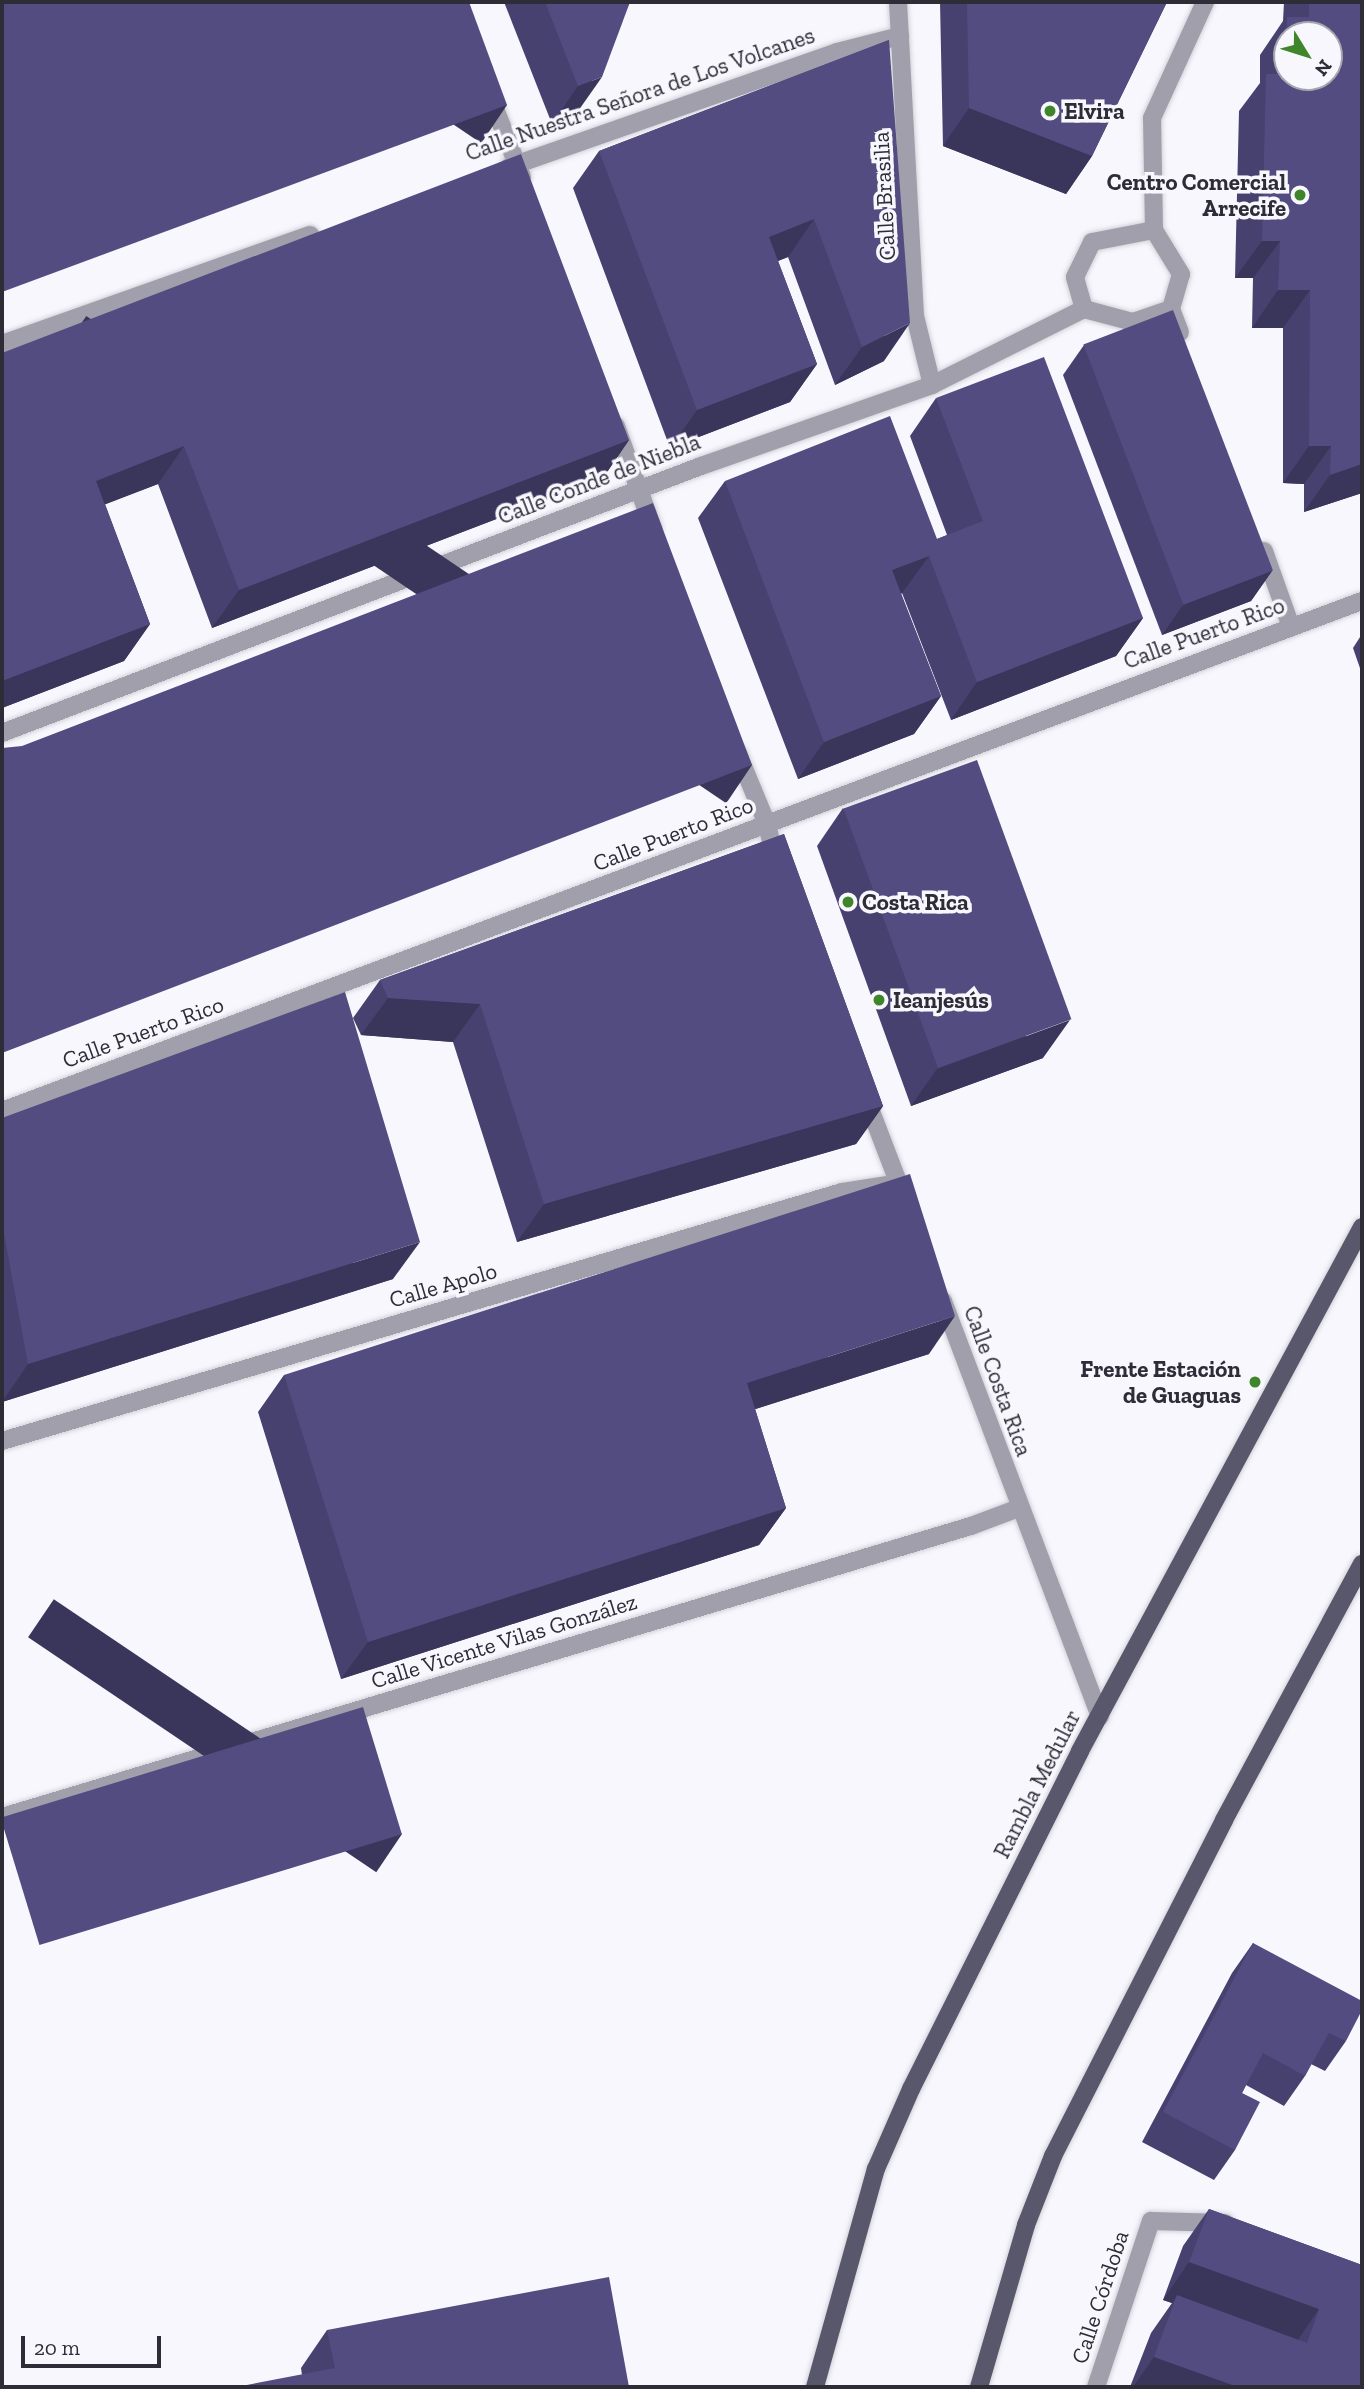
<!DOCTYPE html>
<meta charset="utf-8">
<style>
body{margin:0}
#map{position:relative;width:1364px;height:2389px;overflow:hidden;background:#f8f7fd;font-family:"Zilla Slab",serif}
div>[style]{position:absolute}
.roads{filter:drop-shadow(0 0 2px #d3d2d9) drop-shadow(0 0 2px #d3d2d9)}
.pedestrian>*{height:18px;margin:-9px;padding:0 9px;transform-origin:9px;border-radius:9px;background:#a09fab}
.minor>*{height:18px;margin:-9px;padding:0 9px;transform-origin:9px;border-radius:9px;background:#a09fab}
.primary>*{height:18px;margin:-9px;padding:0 9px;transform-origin:9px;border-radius:9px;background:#59576b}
.wall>*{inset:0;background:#47416f}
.shaded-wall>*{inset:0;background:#3a355a;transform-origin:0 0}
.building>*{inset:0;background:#534c81;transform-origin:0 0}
.dots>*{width:19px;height:19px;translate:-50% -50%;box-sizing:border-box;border:4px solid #f8f7fd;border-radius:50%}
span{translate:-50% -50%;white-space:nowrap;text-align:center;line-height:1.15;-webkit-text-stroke:7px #f8f7fd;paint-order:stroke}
.street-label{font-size:23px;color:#2d2c37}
.poi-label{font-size:23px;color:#2d2c37;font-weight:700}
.left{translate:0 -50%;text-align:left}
.right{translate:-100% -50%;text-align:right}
.frame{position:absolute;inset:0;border:4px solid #2d2c37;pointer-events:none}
.north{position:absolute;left:1273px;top:21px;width:70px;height:70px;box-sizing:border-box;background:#f8f7fd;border:2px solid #a7a6ae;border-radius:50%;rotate:128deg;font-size:19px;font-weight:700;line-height:28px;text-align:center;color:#2d2c37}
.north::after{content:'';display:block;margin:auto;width:24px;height:32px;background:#3f8529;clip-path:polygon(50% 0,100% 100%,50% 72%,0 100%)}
.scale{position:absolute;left:21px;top:2336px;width:140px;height:32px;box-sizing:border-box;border:4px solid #2d2c37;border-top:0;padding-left:9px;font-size:21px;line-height:24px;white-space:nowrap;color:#2d2c37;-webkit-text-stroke:5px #f8f7fd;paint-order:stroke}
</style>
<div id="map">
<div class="roads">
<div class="pedestrian">
<i style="left:1154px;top:230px;width:112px;rotate:-91deg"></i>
<i style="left:1152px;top:118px;width:128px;rotate:-65.4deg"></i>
</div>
<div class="minor">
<i style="left:898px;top:2px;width:314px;rotate:86.9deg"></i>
<i style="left:915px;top:316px;width:71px;rotate:76.2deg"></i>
<i style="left:490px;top:96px;width:87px;rotate:68.4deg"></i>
<i style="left:509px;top:167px;width:348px;rotate:-19.3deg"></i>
<i style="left:837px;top:52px;width:65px;rotate:-14.3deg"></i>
<i style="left:1084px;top:309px;width:33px;rotate:-106deg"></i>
<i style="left:1075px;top:277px;width:39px;rotate:-64deg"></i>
<i style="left:1092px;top:242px;width:63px;rotate:-11deg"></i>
<i style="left:1154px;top:230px;width:52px;rotate:58.5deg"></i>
<i style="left:1181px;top:274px;width:36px;rotate:106deg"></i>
<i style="left:1171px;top:309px;width:25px;rotate:69deg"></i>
<i style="left:1084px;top:309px;width:51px;rotate:14.9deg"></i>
<i style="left:1133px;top:322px;width:40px;rotate:-18.9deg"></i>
<i style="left:2px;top:344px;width:327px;rotate:-19.5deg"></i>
<i style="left:616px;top:426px;width:109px;rotate:70.1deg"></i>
<i style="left:1264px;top:551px;width:81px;rotate:70.4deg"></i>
<i style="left:2px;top:733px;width:748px;rotate:-20.91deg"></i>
<i style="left:701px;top:466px;width:245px;rotate:-19.3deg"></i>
<i style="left:932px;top:385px;width:170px;rotate:-26.6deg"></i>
<i style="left:738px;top:754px;width:76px;rotate:67.5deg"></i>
<i style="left:767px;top:824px;width:37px;rotate:77deg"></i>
<i style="left:866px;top:1098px;width:109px;rotate:69.1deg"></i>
<i style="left:2px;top:1111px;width:1452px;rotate:-20.56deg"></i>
<i style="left:943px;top:1301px;width:444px;rotate:69.3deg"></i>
<i style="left:2px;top:1441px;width:876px;rotate:-16.51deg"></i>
<i style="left:842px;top:1192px;width:45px;rotate:-9deg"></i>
<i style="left:2px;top:1817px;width:1012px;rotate:-16.72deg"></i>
<i style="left:971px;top:1526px;width:51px;rotate:-20.6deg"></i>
<i style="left:1096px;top:2387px;width:175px;rotate:-71.7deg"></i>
<i style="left:1151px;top:2221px;width:74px;rotate:1.5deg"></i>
</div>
<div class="primary">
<i style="left:815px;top:2387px;width:226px;rotate:-74.4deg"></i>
<i style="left:876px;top:2169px;width:87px;rotate:-66.4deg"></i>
<i style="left:911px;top:2089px;width:378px;rotate:-63.4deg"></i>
<i style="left:1080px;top:1751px;width:595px;rotate:-61.71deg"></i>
<i style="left:979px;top:2387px;width:169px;rotate:-73.8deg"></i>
<i style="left:1026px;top:2225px;width:74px;rotate:-68.6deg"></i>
<i style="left:1053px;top:2156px;width:377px;rotate:-63deg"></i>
<i style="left:1224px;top:1820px;width:291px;rotate:-61.7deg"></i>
</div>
</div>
<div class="wall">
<i style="clip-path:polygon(504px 2px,630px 2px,576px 114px,552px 124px)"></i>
<i style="clip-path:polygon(940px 2px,1167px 2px,1092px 156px,1066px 194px,943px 146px)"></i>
<i style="clip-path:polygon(1284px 2px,1362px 2px,1362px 493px,1304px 512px,1304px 484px,1283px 483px,1283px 328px,1252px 328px,1253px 278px,1235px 278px,1239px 111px,1260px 83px,1260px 55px,1283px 21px)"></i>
<i style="clip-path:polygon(889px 40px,884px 361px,835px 385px,788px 257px,778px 261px,817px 364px,790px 402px,670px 448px,573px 188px,599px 151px)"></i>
<i style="clip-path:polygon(1084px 345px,1272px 571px,1251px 601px,1162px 635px,1063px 375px)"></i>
<i style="clip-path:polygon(2px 353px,629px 440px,603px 478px,212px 628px,158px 484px,105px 504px,150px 624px,124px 661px,2px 708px)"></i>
<i style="clip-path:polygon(936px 398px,1143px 618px,1116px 656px,951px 720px,902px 593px,901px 594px,941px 696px,914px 734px,798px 779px,698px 518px,725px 481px,937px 539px,947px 535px,910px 436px)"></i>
<i style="clip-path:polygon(1362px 634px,1362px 674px,1353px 648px)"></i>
<i style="clip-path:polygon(843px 808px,1043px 1058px,911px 1106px,817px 846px)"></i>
<i style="clip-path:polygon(784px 834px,883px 1106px,856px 1144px,517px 1242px,453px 1042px,361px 1035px,353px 1018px,380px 980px)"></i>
<i style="clip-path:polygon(2px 1118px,393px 1279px,2px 1402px)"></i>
<i style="clip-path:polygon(929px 1354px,755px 1409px,786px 1508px,759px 1545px,341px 1679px,258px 1412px,284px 1375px)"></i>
<i style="clip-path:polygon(1253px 1943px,1346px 2041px,1325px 2071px,1311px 2064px,1305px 2076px,1284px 2106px,1246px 2085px,1242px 2093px,1235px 2150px,1214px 2180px,1142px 2142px,1232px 1973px)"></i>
<i style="clip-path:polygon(1209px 2209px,1362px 2265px,1362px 2387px,1130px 2387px,1151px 2333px,1172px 2303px,1163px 2300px,1183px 2246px)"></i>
<i style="clip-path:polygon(327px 2330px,629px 2387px,302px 2375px,301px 2368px)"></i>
</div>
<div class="shaded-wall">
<i style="clip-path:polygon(602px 77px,576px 114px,552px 124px,578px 86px)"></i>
<i style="left:507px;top:105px;width:46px;height:539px;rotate:124deg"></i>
<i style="clip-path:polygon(969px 108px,1092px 156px,1066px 194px,943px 146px)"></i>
<i style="clip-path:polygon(814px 219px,788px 257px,742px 275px,769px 237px)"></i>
<i style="clip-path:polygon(1262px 241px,1280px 241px,1253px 278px,1235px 278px)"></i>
<i style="clip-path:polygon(1278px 290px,1310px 290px,1283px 328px,1252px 328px)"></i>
<i style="clip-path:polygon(910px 323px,884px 361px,835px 385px,862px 347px)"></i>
<i style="clip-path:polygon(817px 364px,790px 402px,670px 448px,697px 410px)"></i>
<i style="clip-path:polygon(629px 440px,603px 478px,212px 628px,239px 590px)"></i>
<i style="clip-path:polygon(184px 446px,158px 484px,70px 518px,96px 481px)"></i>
<i style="clip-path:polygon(1309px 446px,1331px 446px,1304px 484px,1283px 483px)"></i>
<i style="clip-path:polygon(1362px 464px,1362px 493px,1304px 512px,1330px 475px)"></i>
<i style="clip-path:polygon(929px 556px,902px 593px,866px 607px,892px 570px)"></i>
<i style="clip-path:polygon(1272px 571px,1251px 601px,1162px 635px,1183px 605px)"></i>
<i style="clip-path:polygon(1143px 618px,1116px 656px,951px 720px,977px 682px)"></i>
<i style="clip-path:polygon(150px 624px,124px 661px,2px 708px,2px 681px)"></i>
<i style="clip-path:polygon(941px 696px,914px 734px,798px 779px,824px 742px)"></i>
<i style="left:752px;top:765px;width:46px;height:803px;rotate:124deg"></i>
<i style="clip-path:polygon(388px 998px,480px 1004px,453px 1042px,361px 1035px)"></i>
<i style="clip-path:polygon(1070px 1020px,1043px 1058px,911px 1106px,937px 1069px)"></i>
<i style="clip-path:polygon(883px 1106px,856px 1144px,517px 1242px,544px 1204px)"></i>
<i style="clip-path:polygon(420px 1242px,393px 1279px,2px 1402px,28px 1364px)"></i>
<i style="clip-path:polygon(955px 1316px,929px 1354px,721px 1420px,747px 1383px)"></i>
<i style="clip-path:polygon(786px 1508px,759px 1545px,341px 1679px,368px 1642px)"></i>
<i style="left:402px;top:1834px;width:46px;height:420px;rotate:124deg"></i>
<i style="clip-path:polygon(1189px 2262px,1319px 2309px,1293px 2347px,1177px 2295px,1172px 2303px,1163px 2300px)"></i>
<i style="clip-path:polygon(1154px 2357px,1238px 2387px,1133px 2387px)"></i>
</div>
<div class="building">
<i style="clip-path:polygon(2px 2px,469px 2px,507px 105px,2px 292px)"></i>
<i style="clip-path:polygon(545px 2px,630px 2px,602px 77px,578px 86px)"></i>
<i style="clip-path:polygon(967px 2px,1167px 2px,1092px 156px,969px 108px)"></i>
<i style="clip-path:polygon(evenodd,1309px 2px,1362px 2px,1362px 464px,1330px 475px,1331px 446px,1309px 446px,1310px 290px,1278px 290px,1280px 241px,1262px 241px,1266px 74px,1285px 74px,1287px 17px,1309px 17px,1309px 2px,1287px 35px,1329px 35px,1329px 77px,1287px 77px,1287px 35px)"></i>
<i style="clip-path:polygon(889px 40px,910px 323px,862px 347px,814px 219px,769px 237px,817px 364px,697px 410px,599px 151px)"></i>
<i style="clip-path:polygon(521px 154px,629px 440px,239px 590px,184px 446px,96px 481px,150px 624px,2px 681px,2px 353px)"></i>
<i style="left:1173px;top:310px;width:279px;height:96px;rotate:69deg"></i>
<i style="clip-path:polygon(1044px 357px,1143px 618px,977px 682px,929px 556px,892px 570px,941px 696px,824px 742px,725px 481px,890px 416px,937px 539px,983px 521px,936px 398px)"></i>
<i style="clip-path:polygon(653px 503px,752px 765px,2px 1053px,2px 748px,22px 746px)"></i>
<i style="left:977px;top:760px;width:276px;height:142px;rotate:70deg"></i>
<i style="clip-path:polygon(784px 834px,883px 1106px,544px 1204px,480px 1004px,388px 998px,380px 980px)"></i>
<i style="clip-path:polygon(345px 992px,420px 1242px,28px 1364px,3px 1228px,2px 1228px,2px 1118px)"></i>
<i style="clip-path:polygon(910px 1174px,955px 1316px,747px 1383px,786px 1508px,368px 1642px,284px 1375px)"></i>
<i style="left:363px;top:1707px;width:133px;height:379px;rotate:73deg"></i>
<i style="clip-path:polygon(1253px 1943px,1362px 2001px,1362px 2010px,1346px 2041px,1329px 2033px,1305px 2076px,1263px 2053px,1242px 2093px,1260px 2102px,1235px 2150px,1163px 2112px)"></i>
<i style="clip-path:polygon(1209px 2209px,1362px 2265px,1362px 2387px,1238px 2387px,1154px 2357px,1177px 2295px,1307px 2343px,1319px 2309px,1189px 2262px)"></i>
<i style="clip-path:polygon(609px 2277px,629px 2387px,236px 2387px,335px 2368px,327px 2330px)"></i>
</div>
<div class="dots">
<i style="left:1050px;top:111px;background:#3f8529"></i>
<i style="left:1300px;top:195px;background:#3f8529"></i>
<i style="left:848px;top:902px;background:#3f8529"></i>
<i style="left:879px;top:1000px;background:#3f8529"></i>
<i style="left:1255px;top:1382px;background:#3f8529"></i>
</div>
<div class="street-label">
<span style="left:640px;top:94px;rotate:-19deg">Calle Nuestra Señora de Los Volcanes</span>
<span style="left:884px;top:196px;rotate:-93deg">Calle Brasilia</span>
<span style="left:599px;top:479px;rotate:-21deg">Calle Conde de Niebla</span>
<span style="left:1204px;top:633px;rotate:-20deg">Calle Puerto Rico</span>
<span style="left:673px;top:834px;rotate:-21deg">Calle Puerto Rico</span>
<span style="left:143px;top:1032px;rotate:-20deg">Calle Puerto Rico</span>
<span style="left:443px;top:1285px;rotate:-16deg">Calle Apolo</span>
<span style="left:998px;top:1381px;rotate:70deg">Calle Costa Rica</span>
<span style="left:504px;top:1641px;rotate:-17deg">Calle Vicente Vilas González</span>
<span style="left:1037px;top:1784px;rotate:-63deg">Rambla Medular</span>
<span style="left:1100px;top:2297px;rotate:-72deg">Calle Córdoba</span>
</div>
<div class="poi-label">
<span class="left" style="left:1064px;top:111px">Elvira</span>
<span class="right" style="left:1286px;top:195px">Centro Comercial<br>Arrecife</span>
<span class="left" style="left:862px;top:902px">Costa Rica</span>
<span class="left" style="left:893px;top:1000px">Ieanjesús</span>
<span class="right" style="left:1241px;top:1382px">Frente Estación<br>de Guaguas</span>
</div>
<div class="frame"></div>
<div class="north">N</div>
<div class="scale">20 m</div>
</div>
